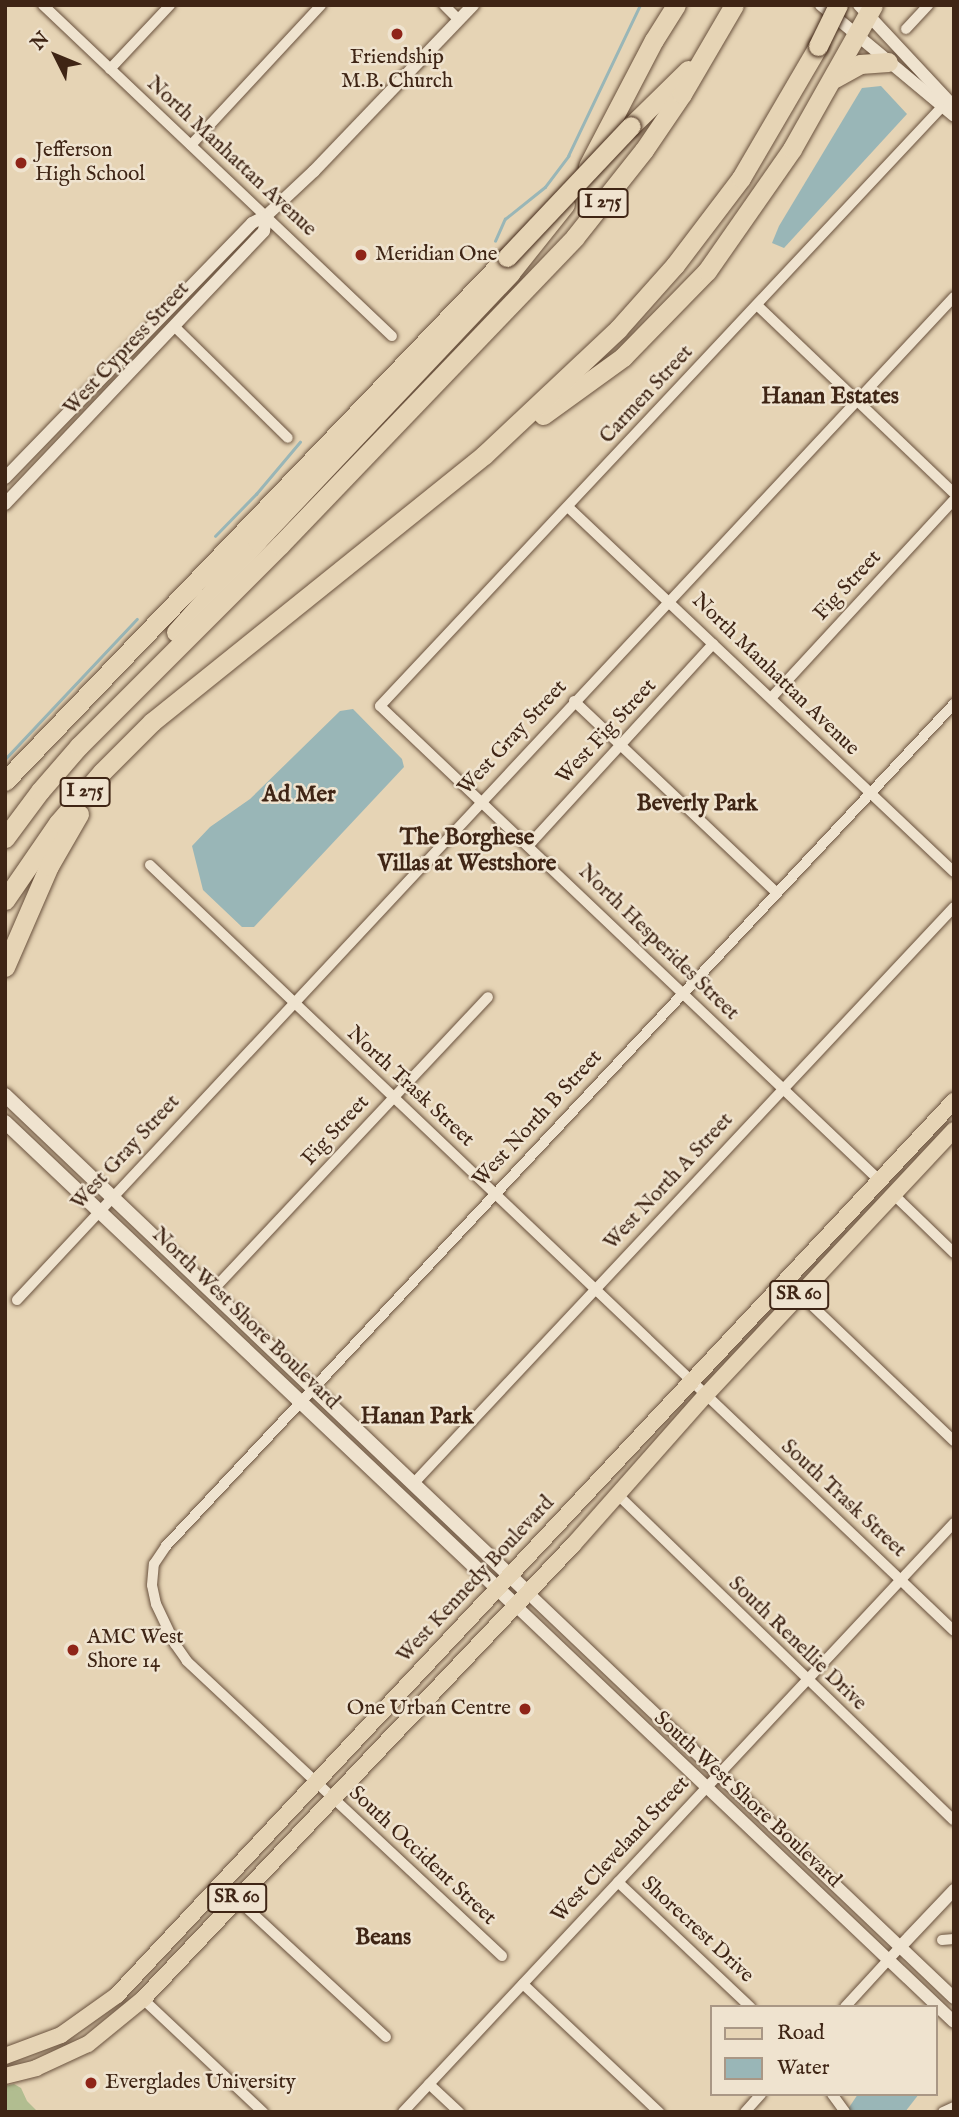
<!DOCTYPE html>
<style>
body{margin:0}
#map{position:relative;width:959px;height:2117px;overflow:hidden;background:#e6d4b5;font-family:"IM FELL English",serif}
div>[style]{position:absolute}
.green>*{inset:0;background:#b1bd90}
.water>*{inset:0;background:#99b6b7}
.stream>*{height:2.5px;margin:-1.25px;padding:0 1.25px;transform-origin:1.25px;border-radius:1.25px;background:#99b6b7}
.roads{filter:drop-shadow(0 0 2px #69513d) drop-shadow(0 0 2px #69513d)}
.minor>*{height:10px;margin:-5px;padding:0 5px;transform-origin:5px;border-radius:5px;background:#efe3cf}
.tertiary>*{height:12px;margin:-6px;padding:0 6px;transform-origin:6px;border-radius:6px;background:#efe3cf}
.secondary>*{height:14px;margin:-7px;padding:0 7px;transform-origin:7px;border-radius:7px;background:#efe3cf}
.primary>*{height:16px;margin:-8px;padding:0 8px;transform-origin:8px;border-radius:8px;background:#e6d4b5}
.motorway>*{height:19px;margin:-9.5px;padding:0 9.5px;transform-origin:9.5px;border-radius:9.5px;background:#e6d4b5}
.bridges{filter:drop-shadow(0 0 2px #3f2515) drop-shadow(0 0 2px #3f2515)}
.motorway-bridge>*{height:19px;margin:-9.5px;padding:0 9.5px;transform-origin:9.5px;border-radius:9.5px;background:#e6d4b5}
.dots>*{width:19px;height:19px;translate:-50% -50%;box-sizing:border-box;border:4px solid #efe3cf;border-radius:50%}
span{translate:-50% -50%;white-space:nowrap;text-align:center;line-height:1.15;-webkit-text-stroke:5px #efe3cf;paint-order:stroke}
.shield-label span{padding:2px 5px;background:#efe3cf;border:2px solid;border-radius:5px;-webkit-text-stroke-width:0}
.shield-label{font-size:19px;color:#3f2515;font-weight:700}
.poi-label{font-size:21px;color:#3f2515}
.left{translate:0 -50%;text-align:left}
.right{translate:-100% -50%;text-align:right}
.street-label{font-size:21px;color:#3f2515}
.neighbourhood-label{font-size:23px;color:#3f2515;font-weight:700}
.frame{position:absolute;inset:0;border:7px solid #3f2515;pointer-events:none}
.legend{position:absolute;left:710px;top:2005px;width:228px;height:91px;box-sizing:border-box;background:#efe3cf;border:2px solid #a99785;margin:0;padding:9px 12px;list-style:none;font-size:21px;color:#3f2515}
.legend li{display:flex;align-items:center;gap:14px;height:35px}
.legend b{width:35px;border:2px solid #a99785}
.north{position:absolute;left:21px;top:21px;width:70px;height:70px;-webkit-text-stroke:5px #efe3cf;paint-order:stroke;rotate:313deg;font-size:19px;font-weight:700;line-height:28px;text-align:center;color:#3f2515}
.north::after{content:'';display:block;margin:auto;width:24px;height:32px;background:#3f2515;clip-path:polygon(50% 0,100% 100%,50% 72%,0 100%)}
</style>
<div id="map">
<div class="green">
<i style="clip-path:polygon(14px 2084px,21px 2088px,27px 2101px,38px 2112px,5px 2112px,5px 2086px)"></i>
</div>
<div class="water">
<i style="clip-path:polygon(881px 86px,907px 114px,784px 248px,772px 243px,779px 226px,862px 88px)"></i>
<i style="clip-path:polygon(353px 709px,402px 759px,404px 767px,254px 927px,242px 927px,203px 890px,192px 846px,210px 827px,250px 799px,340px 711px)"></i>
<i style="clip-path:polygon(858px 2094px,919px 2094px,905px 2112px,846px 2112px)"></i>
</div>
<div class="stream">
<i style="left:495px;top:241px;width:24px;rotate:-66deg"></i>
<i style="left:505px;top:219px;width:51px;rotate:-38.7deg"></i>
<i style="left:545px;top:187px;width:39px;rotate:-53deg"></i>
<i style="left:568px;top:156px;width:167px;rotate:-64.5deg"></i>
<i style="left:215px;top:536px;width:59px;rotate:-45.7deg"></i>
<i style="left:256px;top:494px;width:68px;rotate:-49.8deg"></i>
<i style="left:5px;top:759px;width:192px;rotate:-46.7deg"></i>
</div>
<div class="roads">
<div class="minor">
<i style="left:43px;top:5px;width:481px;rotate:43.5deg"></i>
<i style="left:444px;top:5px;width:21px;rotate:45deg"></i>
<i style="left:906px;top:29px;width:33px;rotate:-47deg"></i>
<i style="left:110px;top:69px;width:88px;rotate:-46.8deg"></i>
<i style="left:191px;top:145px;width:191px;rotate:-47.1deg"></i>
<i style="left:757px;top:305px;width:272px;rotate:43.7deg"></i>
<i style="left:175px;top:327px;width:158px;rotate:44.5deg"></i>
<i style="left:568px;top:507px;width:531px;rotate:43.4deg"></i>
<i style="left:771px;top:698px;width:270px;rotate:-47.3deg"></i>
<i style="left:574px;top:701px;width:278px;rotate:43.4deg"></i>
<i style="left:528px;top:846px;width:274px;rotate:-47.5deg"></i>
<i style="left:150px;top:865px;width:1110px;rotate:43.61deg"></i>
<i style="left:879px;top:1180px;width:688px;rotate:-136.47deg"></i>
<i style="left:380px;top:706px;width:820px;rotate:-46.83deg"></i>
<i style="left:893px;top:1194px;width:85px;rotate:44deg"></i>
<i style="left:212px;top:1291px;width:403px;rotate:-46.8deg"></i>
<i style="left:800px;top:1294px;width:213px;rotate:43.7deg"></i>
<i style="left:17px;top:1300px;width:1373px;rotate:-46.95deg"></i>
<i style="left:413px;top:1484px;width:791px;rotate:-46.84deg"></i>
<i style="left:616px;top:1493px;width:470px;rotate:44.1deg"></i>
<i style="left:618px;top:1882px;width:182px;rotate:43.4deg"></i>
<i style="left:237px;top:1899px;width:203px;rotate:42.8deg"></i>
<i style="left:942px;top:1940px;width:12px;rotate:-5deg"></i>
<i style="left:502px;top:1956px;width:432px;rotate:-136.9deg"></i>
<i style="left:187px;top:1661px;width:21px;rotate:-125deg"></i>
<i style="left:175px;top:1644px;width:44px;rotate:-115.4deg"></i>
<i style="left:156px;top:1604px;width:19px;rotate:-102deg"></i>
<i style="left:152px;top:1585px;width:21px;rotate:-85deg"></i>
<i style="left:154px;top:1564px;width:22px;rotate:-56deg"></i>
<i style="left:166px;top:1546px;width:1153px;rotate:-46.9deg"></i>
<i style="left:523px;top:1984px;width:187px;rotate:43.3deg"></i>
<i style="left:143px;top:1999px;width:165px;rotate:43.3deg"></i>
<i style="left:845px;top:2007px;width:81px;rotate:-47.5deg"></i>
<i style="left:429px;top:2084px;width:41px;rotate:43deg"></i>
<i style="left:832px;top:2094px;width:22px;rotate:54deg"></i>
<i style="left:403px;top:2112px;width:807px;rotate:-46.91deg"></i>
<i style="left:745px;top:2112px;width:24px;rotate:-48deg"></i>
<i style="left:943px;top:2112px;width:12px;rotate:-24deg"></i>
</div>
<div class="tertiary">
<i style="left:821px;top:5px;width:173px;rotate:39.8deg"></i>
<i style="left:859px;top:5px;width:139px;rotate:47deg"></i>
<i style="left:5px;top:478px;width:355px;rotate:-45.9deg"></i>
<i style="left:252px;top:223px;width:16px;rotate:-27deg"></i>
<i style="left:266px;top:216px;width:66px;rotate:-43.2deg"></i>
<i style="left:314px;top:171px;width:230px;rotate:-46.2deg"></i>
<i style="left:5px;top:504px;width:376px;rotate:-46.5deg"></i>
<i style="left:264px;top:231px;width:15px;rotate:-82deg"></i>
<i style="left:527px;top:1592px;width:589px;rotate:43.56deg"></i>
<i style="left:515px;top:1605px;width:605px;rotate:43.53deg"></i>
<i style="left:900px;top:1947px;width:79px;rotate:-46.5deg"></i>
</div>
<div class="secondary">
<i style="left:5px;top:1095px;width:721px;rotate:43.59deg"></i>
<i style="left:5px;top:1122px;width:702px;rotate:43.44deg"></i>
</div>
<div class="primary">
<i style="left:5px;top:2056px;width:60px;rotate:-20.6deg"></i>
<i style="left:61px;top:2035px;width:69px;rotate:-35.5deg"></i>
<i style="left:117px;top:1995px;width:1225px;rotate:-46.89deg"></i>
<i style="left:5px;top:2076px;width:32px;rotate:-14deg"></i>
<i style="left:36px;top:2068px;width:57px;rotate:-24.8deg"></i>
<i style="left:88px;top:2044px;width:71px;rotate:-39.3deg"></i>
<i style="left:143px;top:1999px;width:625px;rotate:-46.56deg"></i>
<i style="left:573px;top:1545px;width:199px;rotate:-48.5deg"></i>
<i style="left:705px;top:1396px;width:364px;rotate:-46.9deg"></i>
</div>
<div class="motorway">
<i style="left:835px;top:78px;width:29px;rotate:-29deg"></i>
<i style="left:860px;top:64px;width:28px;rotate:-4deg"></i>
<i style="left:631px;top:126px;width:80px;rotate:-44.5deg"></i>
<i style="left:588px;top:166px;width:142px;rotate:-62.4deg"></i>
<i style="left:654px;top:40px;width:41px;rotate:-57.8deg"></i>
<i style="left:543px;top:415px;width:99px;rotate:-35.9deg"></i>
<i style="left:623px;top:357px;width:120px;rotate:-45.7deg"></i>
<i style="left:707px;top:271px;width:149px;rotate:-55.1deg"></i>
<i style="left:792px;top:149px;width:165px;rotate:-60.6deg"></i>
<i style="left:176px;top:632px;width:122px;rotate:-48.3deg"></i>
<i style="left:257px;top:541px;width:369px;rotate:-46.6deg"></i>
<i style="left:510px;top:273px;width:88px;rotate:-51.4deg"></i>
<i style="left:5px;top:781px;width:721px;rotate:-46.24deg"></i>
<i style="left:5px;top:838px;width:59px;rotate:-53.3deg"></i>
<i style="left:40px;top:791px;width:60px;rotate:-49.1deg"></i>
<i style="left:79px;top:746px;width:284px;rotate:-45deg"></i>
<i style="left:280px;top:545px;width:426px;rotate:-46.2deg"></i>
<i style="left:575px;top:237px;width:111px;rotate:-51.6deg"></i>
<i style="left:644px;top:150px;width:68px;rotate:-55.8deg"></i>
<i style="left:682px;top:94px;width:103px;rotate:-59.7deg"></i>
<i style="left:5px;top:900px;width:93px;rotate:-55.5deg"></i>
<i style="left:58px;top:823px;width:67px;rotate:-49.2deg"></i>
<i style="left:102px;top:772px;width:71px;rotate:-45deg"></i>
<i style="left:152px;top:722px;width:426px;rotate:-38.8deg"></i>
<i style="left:484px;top:455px;width:184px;rotate:-43.2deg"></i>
<i style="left:618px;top:329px;width:86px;rotate:-48.3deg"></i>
<i style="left:675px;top:265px;width:109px;rotate:-52.8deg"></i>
<i style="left:741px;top:178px;width:153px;rotate:-59.7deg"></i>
<i style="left:5px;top:967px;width:110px;rotate:-66.5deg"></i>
<i style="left:49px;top:866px;width:60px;rotate:-60deg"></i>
</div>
</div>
<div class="bridges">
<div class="motorway-bridge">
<i style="left:818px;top:46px;width:46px;rotate:-64deg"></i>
<i style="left:507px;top:257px;width:180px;rotate:-46.6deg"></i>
</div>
</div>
<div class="dots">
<i style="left:397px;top:34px;background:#8f2418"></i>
<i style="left:21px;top:163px;background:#8f2418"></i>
<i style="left:361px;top:255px;background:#8f2418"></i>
<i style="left:73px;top:1650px;background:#8f2418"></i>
<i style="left:525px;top:1709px;background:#8f2418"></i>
<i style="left:91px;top:2083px;background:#8f2418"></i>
</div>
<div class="shield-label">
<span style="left:603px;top:203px">I 275</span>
<span style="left:85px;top:792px">I 275</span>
<span style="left:799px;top:1295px">SR 60</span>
<span style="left:237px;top:1898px">SR 60</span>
</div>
<div class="poi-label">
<span style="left:397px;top:70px">Friendship<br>M.B. Church</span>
<span class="left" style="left:35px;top:163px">Jefferson<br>High School</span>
<span class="left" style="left:375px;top:255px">Meridian One</span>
<span class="left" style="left:87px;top:1650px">AMC West<br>Shore 14</span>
<span class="right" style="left:511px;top:1709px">One Urban Centre</span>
<span class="left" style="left:105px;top:2083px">Everglades University</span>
</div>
<div class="street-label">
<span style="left:231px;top:157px;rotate:43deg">North Manhattan Avenue</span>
<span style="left:127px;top:349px;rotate:-47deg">West Cypress Street</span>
<span style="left:647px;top:395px;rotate:-47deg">Carmen Street</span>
<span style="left:848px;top:586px;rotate:-47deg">Fig Street</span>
<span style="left:775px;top:675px;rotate:44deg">North Manhattan Avenue</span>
<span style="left:607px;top:732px;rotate:-47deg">West Fig Street</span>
<span style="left:513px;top:738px;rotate:-47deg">West Gray Street</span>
<span style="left:658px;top:943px;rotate:44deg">North Hesperides Street</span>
<span style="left:410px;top:1087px;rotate:43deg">North Trask Street</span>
<span style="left:538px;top:1119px;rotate:-47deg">West North B Street</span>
<span style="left:336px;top:1131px;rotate:-47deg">Fig Street</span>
<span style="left:126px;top:1153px;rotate:-47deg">West Gray Street</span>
<span style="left:669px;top:1182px;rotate:-47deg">West North A Street</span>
<span style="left:245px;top:1319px;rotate:44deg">North West Shore Boulevard</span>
<span style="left:843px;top:1499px;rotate:43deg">South Trask Street</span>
<span style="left:476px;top:1580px;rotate:-47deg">West Kennedy Boulevard</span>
<span style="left:797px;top:1644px;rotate:44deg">South Renellie Drive</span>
<span style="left:747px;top:1800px;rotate:43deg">South West Shore Boulevard</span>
<span style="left:621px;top:1850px;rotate:-47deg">West Cleveland Street</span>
<span style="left:422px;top:1856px;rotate:43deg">South Occident Street</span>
<span style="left:697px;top:1930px;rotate:43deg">Shorecrest Drive</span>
</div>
<div class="neighbourhood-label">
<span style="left:830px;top:397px">Hanan Estates</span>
<span style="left:299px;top:795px">Ad Mer</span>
<span style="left:697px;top:804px">Beverly Park</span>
<span style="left:467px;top:851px">The Borghese<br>Villas at Westshore</span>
<span style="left:417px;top:1417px">Hanan Park</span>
<span style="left:383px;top:1938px">Beans</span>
</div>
<div class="frame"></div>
<ul class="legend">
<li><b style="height:9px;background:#e6d4b5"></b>Road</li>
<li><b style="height:19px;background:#99b6b7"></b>Water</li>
</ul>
<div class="north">N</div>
</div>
